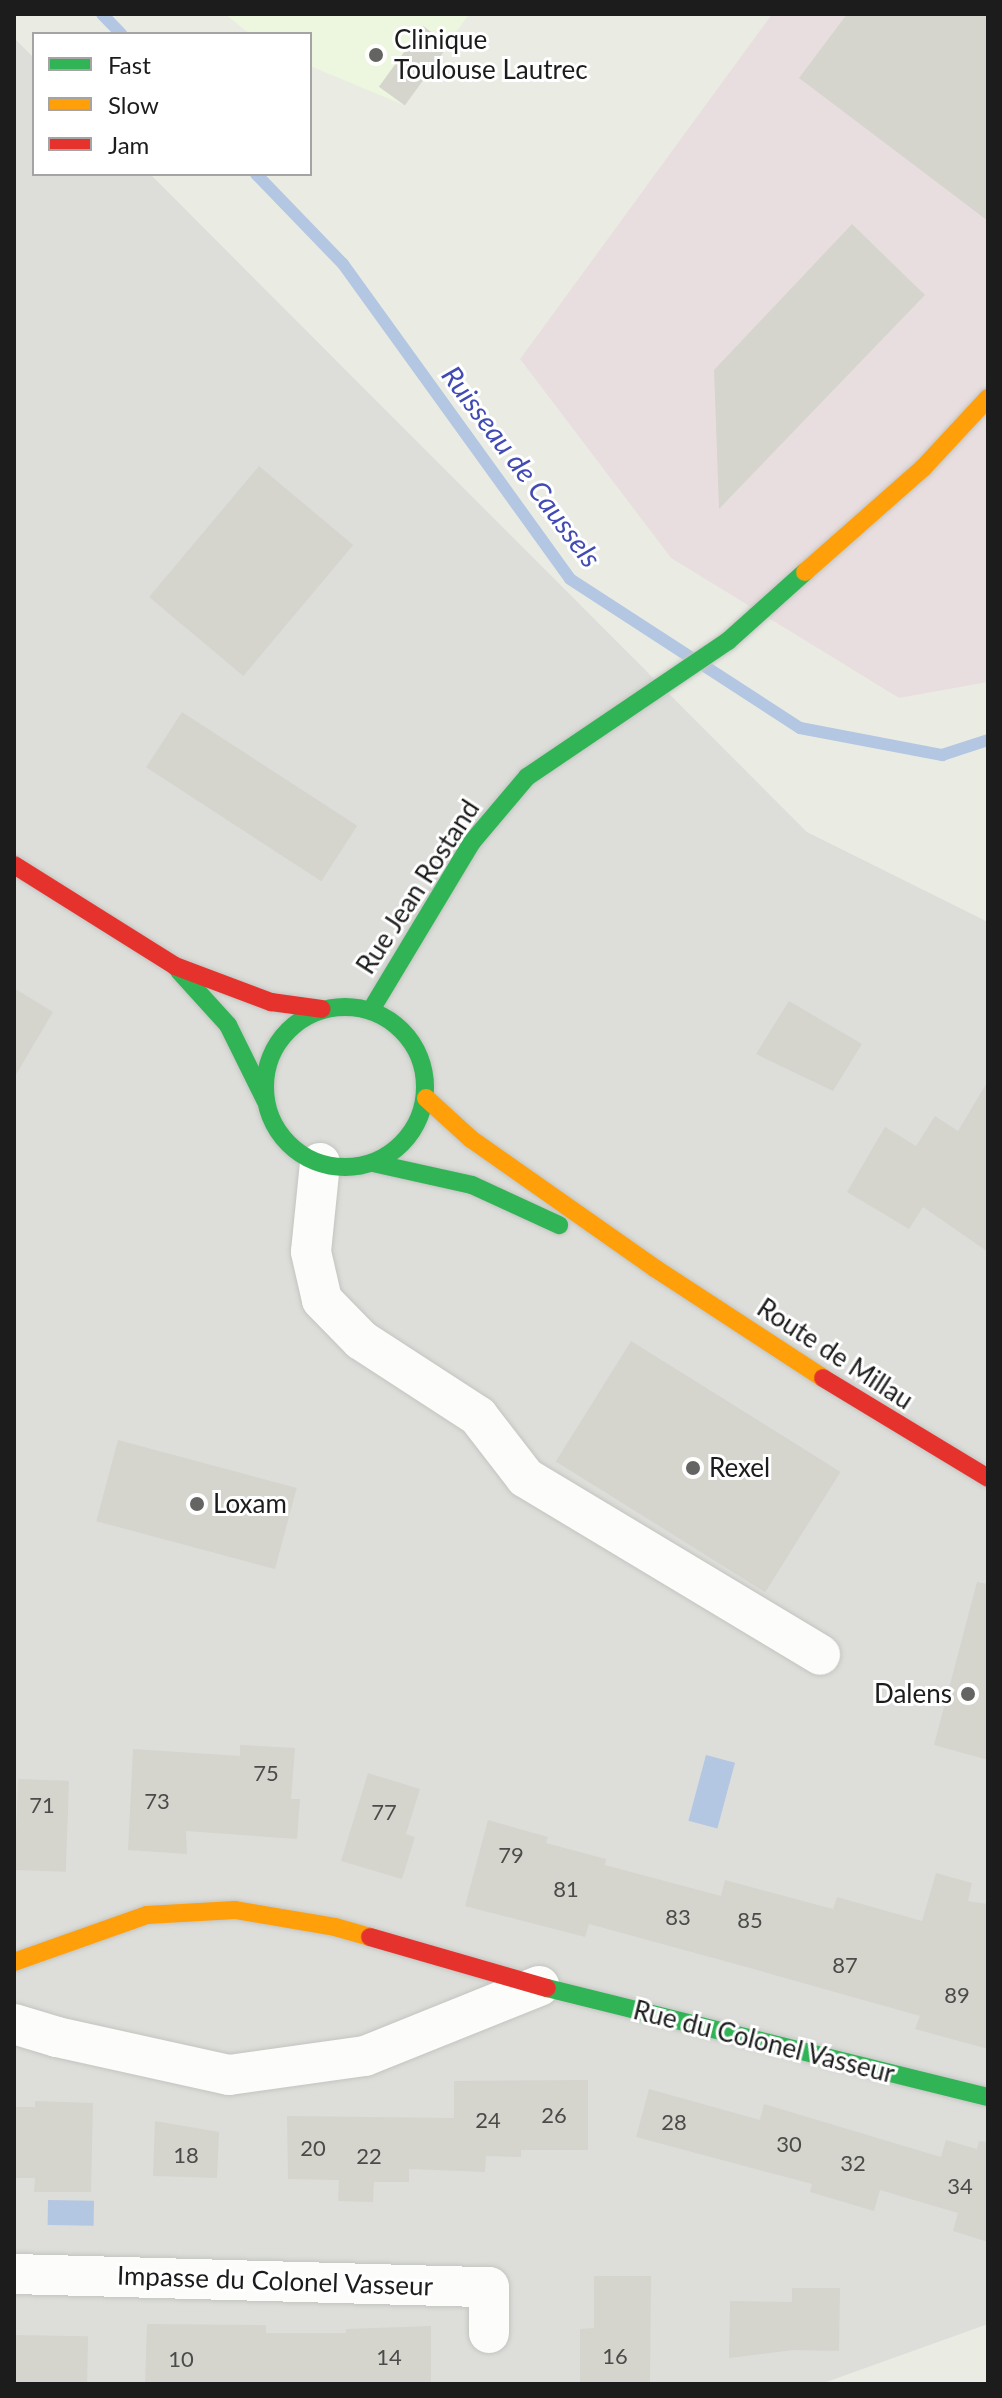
<!DOCTYPE html>
<style>
body{margin:0}
#map{position:relative;width:1002px;height:2398px;overflow:hidden;background:#eaece4;font-family:Lato,sans-serif}
div>[style]{position:absolute}
.residential>*{inset:0;background:#dddeda}
.industrial>*{inset:0;background:#e9dedf}
.education>*{inset:0;background:#edf6de}
.water>*{inset:0;background:#b3c6e2;transform-origin:0 0}
.stream>*{height:12px;margin:-6px;padding:0 6px;transform-origin:6px;border-radius:6px;background:#b3c6e2}
.building>*{inset:0;background:#d5d5ce;transform-origin:0 0}
.roads{filter:drop-shadow(0 0 2px #c3c4c0) drop-shadow(0 0 2px #c3c4c0)}
.street>*{height:40px;margin:-20px;padding:0 20px;transform-origin:20px;border-radius:20px;background:#fcfcfb}
.fast>*{height:18px;margin:-9px;padding:0 9px;transform-origin:9px;border-radius:9px;background:#30b455}
.fast>.ring{margin:-9px;padding:0;box-sizing:content-box;background:none;border:18px solid #30b455;border-radius:50%}
.slow>*{height:18px;margin:-9px;padding:0 9px;transform-origin:9px;border-radius:9px;background:#ff9f0a}
.jam>*{height:18px;margin:-9px;padding:0 9px;transform-origin:9px;border-radius:9px;background:#e5322d}
.dots>*{width:22px;height:22px;translate:-50% -50%;box-sizing:border-box;border:4px solid #fff;border-radius:50%}
span{translate:-50% -50%;white-space:nowrap;text-align:center;line-height:1.15;-webkit-text-stroke:6px #fff;paint-order:stroke}
.number-label{font-size:22px;color:#4b4b4a}
.number-label span{-webkit-text-stroke-width:0}
.poi-label{font-size:26px;color:#1c1c1c}
.left{translate:0 -50%;text-align:left}
.right{translate:-100% -50%;text-align:right}
.street-label{font-size:26px;color:#1c1c1c}
.water-label{font-size:28px;color:#414bb3;font-style:italic}
.frame{position:absolute;inset:0;border:16px solid #1c1c1c;pointer-events:none}
.legend{position:absolute;left:32px;top:32px;width:280px;height:144px;box-sizing:border-box;background:#fff;border:2px solid #a4a4a4;margin:0;padding:10px 14px;list-style:none;font-size:24px;color:#1c1c1c}
.legend li{display:flex;align-items:center;gap:16px;height:40px}
.legend b{width:40px;border:2px solid #a4a4a4}
</style>
<div id="map">
<div class="residential">
<i style="clip-path:polygon(14px 38px,34px 58px,34px 174px,150px 174px,807px 832px,988px 922px,988px 2324px,821px 2384px,14px 2384px)"></i>
</div>
<div class="industrial">
<i style="clip-path:polygon(772px 14px,988px 14px,988px 682px,899px 698px,671px 558px,520px 359px)"></i>
</div>
<div class="education">
<i style="clip-path:polygon(225px 14px,469px 14px,404px 105px,310px 66px,310px 34px,250px 34px)"></i>
</div>
<div class="water">
<i style="left:706px;top:1755px;width:30px;height:68px;rotate:15deg"></i>
<i style="left:48px;top:2200px;width:46px;height:25px;rotate:1deg"></i>
</div>
<div class="stream">
<i style="left:102px;top:14px;width:28px;rotate:46deg"></i>
<i style="left:256px;top:174px;width:125px;rotate:46deg"></i>
<i style="left:343px;top:264px;width:388px;rotate:54.2deg"></i>
<i style="left:570px;top:579px;width:143px;rotate:33deg"></i>
<i style="left:706px;top:667px;width:112px;rotate:33deg"></i>
<i style="left:800px;top:728px;width:145px;rotate:10.8deg"></i>
<i style="left:942px;top:755px;width:48px;rotate:-18.1deg"></i>
</div>
<div class="building">
<i style="clip-path:polygon(847px 14px,988px 14px,988px 221px,799px 78px)"></i>
<i style="left:423px;top:26px;width:32px;height:75px;rotate:36deg"></i>
<i style="clip-path:polygon(852px 224px,925px 295px,719px 509px,714px 370px)"></i>
<i style="left:259px;top:466px;width:123px;height:171px;rotate:40deg"></i>
<i style="left:182px;top:712px;width:209px;height:66px;rotate:33deg"></i>
<i style="clip-path:polygon(14px 988px,53px 1012px,14px 1078px)"></i>
<i style="clip-path:polygon(789px 1001px,862px 1044px,833px 1091px,756px 1054px)"></i>
<i style="clip-path:polygon(988px 1081px,988px 1252px,923px 1207px,909px 1229px,847px 1192px,885px 1127px,916px 1146px,935px 1116px,958px 1131px)"></i>
<i style="left:631px;top:1341px;width:247px;height:142px;rotate:32deg"></i>
<i style="left:118px;top:1440px;width:185px;height:84px;rotate:15deg"></i>
<i style="clip-path:polygon(977px 1582px,988px 1584px,988px 1760px,934px 1745px)"></i>
<i style="clip-path:polygon(240px 1745px,295px 1748px,291px 1799px,300px 1799px,297px 1839px,186px 1831px,187px 1854px,128px 1850px,133px 1749px,240px 1756px)"></i>
<i style="clip-path:polygon(368px 1773px,420px 1789px,406px 1834px,415px 1837px,402px 1879px,341px 1861px)"></i>
<i style="left:18px;top:1779px;width:51px;height:91px;rotate:2deg"></i>
<i style="clip-path:polygon(488px 1820px,548px 1837px,546px 1843px,606px 1859px,605px 1865px,721px 1896px,725px 1880px,833px 1909px,837px 1897px,922px 1921px,936px 1873px,972px 1883px,968px 1901px,988px 1904px,988px 2049px,915px 2029px,920px 2016px,750px 1968px,589px 1924px,585px 1937px,465px 1906px)"></i>
<i style="clip-path:polygon(588px 2080px,588px 2150px,521px 2150px,521px 2157px,486px 2156px,485px 2172px,409px 2169px,409px 2182px,374px 2182px,373px 2202px,338px 2201px,339px 2180px,288px 2179px,287px 2116px,454px 2118px,454px 2081px)"></i>
<i style="clip-path:polygon(649px 2089px,760px 2120px,764px 2104px,941px 2157px,946px 2140px,977px 2149px,979px 2141px,988px 2142px,988px 2242px,953px 2231px,958px 2213px,880px 2190px,874px 2211px,810px 2192px,812px 2184px,636px 2137px)"></i>
<i style="clip-path:polygon(35px 2101px,93px 2103px,91px 2192px,34px 2192px,35px 2178px,14px 2178px,14px 2107px,35px 2107px)"></i>
<i style="clip-path:polygon(155px 2121px,219px 2132px,217px 2178px,153px 2176px)"></i>
<i style="clip-path:polygon(594px 2276px,651px 2276px,650px 2384px,580px 2384px,580px 2329px,594px 2328px)"></i>
<i style="clip-path:polygon(792px 2288px,840px 2288px,839px 2351px,793px 2350px,729px 2358px,730px 2301px,792px 2302px)"></i>
<i style="clip-path:polygon(147px 2324px,266px 2325px,266px 2333px,346px 2333px,346px 2329px,431px 2326px,431px 2384px,145px 2384px)"></i>
<i style="left:14px;top:2335px;width:74px;height:49px;rotate:1deg"></i>
</div>
<div class="roads">
<div class="street">
<i style="left:320px;top:1163px;width:89px;rotate:95.8deg"></i>
<i style="left:311px;top:1252px;width:49px;rotate:77.1deg"></i>
<i style="left:322px;top:1300px;width:56px;rotate:45.7deg"></i>
<i style="left:361px;top:1340px;width:140px;rotate:33deg"></i>
<i style="left:478px;top:1416px;width:78px;rotate:52.3deg"></i>
<i style="left:526px;top:1478px;width:343px;rotate:31deg"></i>
<i style="left:14px;top:2024px;width:45px;rotate:16.8deg"></i>
<i style="left:57px;top:2037px;width:176px;rotate:12.5deg"></i>
<i style="left:229px;top:2075px;width:137px;rotate:-8deg"></i>
<i style="left:365px;top:2056px;width:188px;rotate:-21.9deg"></i>
<i style="left:14px;top:2274px;width:475px;rotate:1.6deg"></i>
<i style="left:489px;top:2287px;width:46px;rotate:90deg"></i>
</div>
<div class="fast">
<i style="left:179px;top:971px;width:73px;rotate:47.8deg"></i>
<i style="left:228px;top:1025px;width:84px;rotate:63.7deg"></i>
<i class="ring" style="left:265px;top:1007px;width:142px;height:142px"></i>
<i style="left:371px;top:1010px;width:196px;rotate:-59deg"></i>
<i style="left:472px;top:842px;width:85px;rotate:-49.8deg"></i>
<i style="left:527px;top:777px;width:243px;rotate:-34.1deg"></i>
<i style="left:728px;top:641px;width:103px;rotate:-41.9deg"></i>
<i style="left:373px;top:1163px;width:101px;rotate:12.5deg"></i>
<i style="left:472px;top:1185px;width:96px;rotate:24.7deg"></i>
<i style="left:547px;top:1988px;width:454px;rotate:13.9deg"></i>
</div>
<div class="slow">
<i style="left:805px;top:572px;width:157px;rotate:-41.4deg"></i>
<i style="left:923px;top:468px;width:96px;rotate:-47.1deg"></i>
<i style="left:426px;top:1098px;width:61px;rotate:42.3deg"></i>
<i style="left:471px;top:1139px;width:226px;rotate:35.1deg"></i>
<i style="left:656px;top:1269px;width:199px;rotate:33.1deg"></i>
<i style="left:14px;top:1962px;width:141px;rotate:-19.5deg"></i>
<i style="left:147px;top:1915px;width:88px;rotate:-3.3deg"></i>
<i style="left:235px;top:1910px;width:101px;rotate:9.6deg"></i>
<i style="left:335px;top:1927px;width:36px;rotate:16deg"></i>
</div>
<div class="jam">
<i style="left:14px;top:865px;width:190px;rotate:32.1deg"></i>
<i style="left:175px;top:966px;width:103px;rotate:20.6deg"></i>
<i style="left:271px;top:1002px;width:51px;rotate:7.8deg"></i>
<i style="left:823px;top:1378px;width:193px;rotate:31.2deg"></i>
<i style="left:370px;top:1937px;width:184px;rotate:16.1deg"></i>
</div>
</div>
<div class="dots">
<i style="left:376px;top:55px;background:#646562"></i>
<i style="left:693px;top:1468px;background:#646562"></i>
<i style="left:197px;top:1504px;background:#646562"></i>
<i style="left:968px;top:1694px;background:#646562"></i>
</div>
<div class="number-label">
<span style="left:266px;top:1773px">75</span>
<span style="left:157px;top:1801px">73</span>
<span style="left:42px;top:1805px">71</span>
<span style="left:384px;top:1812px">77</span>
<span style="left:511px;top:1855px">79</span>
<span style="left:566px;top:1889px">81</span>
<span style="left:678px;top:1917px">83</span>
<span style="left:750px;top:1920px">85</span>
<span style="left:845px;top:1965px">87</span>
<span style="left:957px;top:1995px">89</span>
<span style="left:554px;top:2115px">26</span>
<span style="left:488px;top:2120px">24</span>
<span style="left:674px;top:2122px">28</span>
<span style="left:789px;top:2144px">30</span>
<span style="left:313px;top:2148px">20</span>
<span style="left:186px;top:2155px">18</span>
<span style="left:369px;top:2156px">22</span>
<span style="left:853px;top:2163px">32</span>
<span style="left:960px;top:2186px">34</span>
<span style="left:615px;top:2356px">16</span>
<span style="left:389px;top:2357px">14</span>
<span style="left:181px;top:2359px">10</span>
</div>
<div class="poi-label">
<span class="left" style="left:394px;top:55px">Clinique<br>Toulouse Lautrec</span>
<span class="left" style="left:709px;top:1468px">Rexel</span>
<span class="left" style="left:213px;top:1504px">Loxam</span>
<span class="right" style="left:952px;top:1694px">Dalens</span>
</div>
<div class="street-label">
<span style="left:418px;top:887px;rotate:-57deg">Rue Jean Rostand</span>
<span style="left:835px;top:1354px;rotate:33deg">Route de Millau</span>
<span style="left:764px;top:2042px;rotate:14deg">Rue du Colonel Vasseur</span>
<span style="left:275px;top:2281px;rotate:2deg">Impasse du Colonel Vasseur</span>
</div>
<div class="water-label">
<span style="left:522px;top:466px;rotate:53deg">Ruisseau de Caussels</span>
</div>
<div class="frame"></div>
<ul class="legend">
<li><b style="height:10px;background:#30b455"></b>Fast</li>
<li><b style="height:10px;background:#ff9f0a"></b>Slow</li>
<li><b style="height:10px;background:#e5322d"></b>Jam</li>
</ul>
</div>
